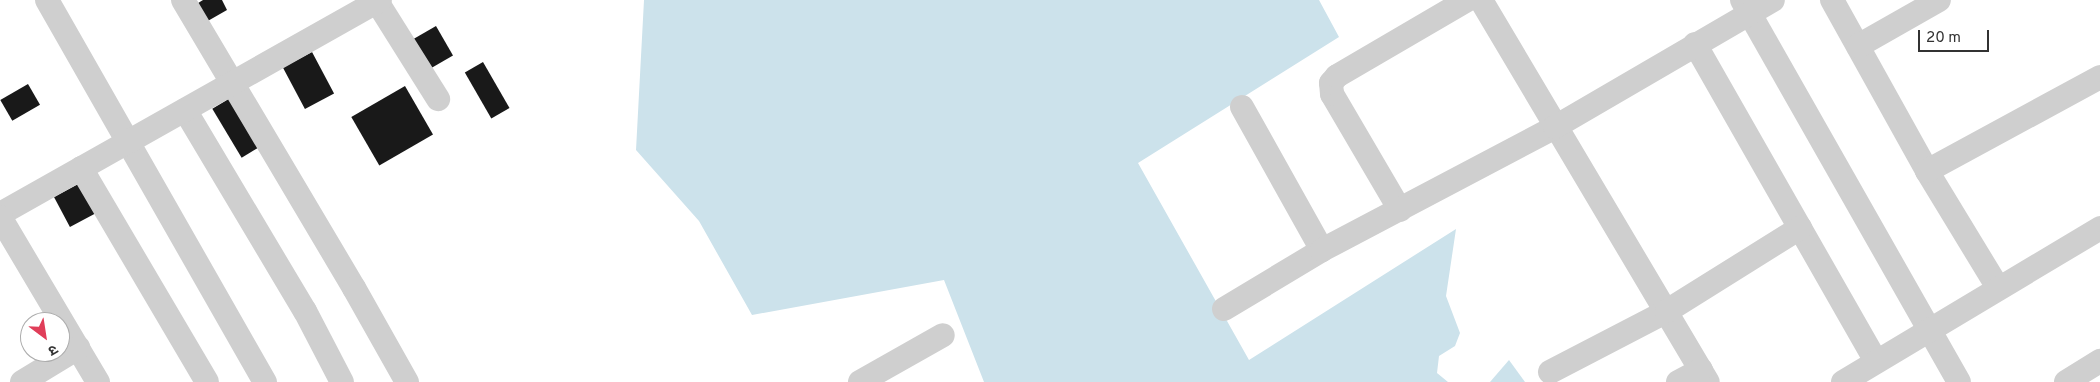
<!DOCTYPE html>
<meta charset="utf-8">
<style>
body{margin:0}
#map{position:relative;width:2100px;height:382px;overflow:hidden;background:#fff;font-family:Overpass,"Noto Sans Devanagari",sans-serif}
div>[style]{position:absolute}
.water>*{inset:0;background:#cce2eb}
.building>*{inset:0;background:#191919;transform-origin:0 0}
.minor>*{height:24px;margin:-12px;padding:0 12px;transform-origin:12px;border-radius:12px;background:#cfcfcf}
span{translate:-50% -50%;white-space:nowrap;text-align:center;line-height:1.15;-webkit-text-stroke:5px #fff;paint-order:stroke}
.north{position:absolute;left:20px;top:312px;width:50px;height:50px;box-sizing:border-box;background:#fff;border:1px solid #adadad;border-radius:50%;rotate:149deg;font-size:14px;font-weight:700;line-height:20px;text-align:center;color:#323232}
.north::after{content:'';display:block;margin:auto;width:18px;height:22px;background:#e03e59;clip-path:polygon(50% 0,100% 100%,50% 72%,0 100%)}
.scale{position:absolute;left:1918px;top:30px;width:71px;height:22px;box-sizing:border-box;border:2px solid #323232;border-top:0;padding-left:6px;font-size:15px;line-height:18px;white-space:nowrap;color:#323232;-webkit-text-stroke:4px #fff;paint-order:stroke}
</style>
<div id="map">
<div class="water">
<i style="clip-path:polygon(644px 0,1319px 0,1339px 37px,1138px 163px,1249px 360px,1456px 229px,1446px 296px,1460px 333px,1455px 346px,1439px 356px,1437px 373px,1448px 382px,984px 382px,944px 280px,752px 315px,699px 221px,636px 150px)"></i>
<i style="clip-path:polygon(1509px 360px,1525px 382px,1490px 382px)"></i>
</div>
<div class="building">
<i style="clip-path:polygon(203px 0,222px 0,227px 10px,206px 22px,195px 5px)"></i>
<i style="left:436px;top:26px;width:34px;height:26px;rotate:60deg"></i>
<i style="left:312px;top:52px;width:47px;height:33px;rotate:62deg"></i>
<i style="left:483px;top:62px;width:53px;height:21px;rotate:60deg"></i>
<i style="left:28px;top:84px;width:24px;height:32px;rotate:60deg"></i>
<i style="left:405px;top:86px;width:56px;height:62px;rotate:60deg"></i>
<i style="left:232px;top:97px;width:57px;height:23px;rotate:59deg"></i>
<i style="left:84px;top:181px;width:34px;height:34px;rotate:62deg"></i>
</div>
<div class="minor">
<i style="left:47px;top:0;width:440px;rotate:60.3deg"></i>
<i style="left:183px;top:0;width:335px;rotate:59.3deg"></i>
<i style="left:354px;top:288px;width:108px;rotate:60.6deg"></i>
<i style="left:376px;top:0;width:117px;rotate:57.9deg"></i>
<i style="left:1481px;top:0;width:444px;rotate:59.3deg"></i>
<i style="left:1742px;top:0;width:439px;rotate:60.4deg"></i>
<i style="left:1832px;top:0;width:196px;rotate:60.9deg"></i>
<i style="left:1927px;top:171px;width:137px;rotate:58.7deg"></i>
<i style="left:1695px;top:44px;width:365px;rotate:60.3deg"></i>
<i style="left:1858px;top:46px;width:93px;rotate:-29.6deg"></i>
<i style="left:1242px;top:107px;width:164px;rotate:60.8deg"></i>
<i style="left:185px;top:110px;width:234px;rotate:59.2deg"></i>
<i style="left:305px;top:311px;width:80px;rotate:62.5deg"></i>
<i style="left:81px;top:168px;width:248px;rotate:59.5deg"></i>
<i style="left:1927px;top:171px;width:197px;rotate:-28.5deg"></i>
<i style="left:1400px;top:210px;width:134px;rotate:-120.4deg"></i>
<i style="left:1332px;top:94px;width:11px;rotate:-95deg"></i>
<i style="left:1331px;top:83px;width:9px;rotate:-49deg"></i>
<i style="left:1337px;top:76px;width:151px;rotate:-30.3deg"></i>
<i style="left:0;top:214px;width:436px;rotate:-29.4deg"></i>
<i style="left:0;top:217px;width:192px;rotate:59.3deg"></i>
<i style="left:1224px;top:309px;width:114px;rotate:-31deg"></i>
<i style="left:1322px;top:250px;width:263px;rotate:-27.8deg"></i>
<i style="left:1555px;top:127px;width:252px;rotate:-30.2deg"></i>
<i style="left:1550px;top:372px;width:132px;rotate:-27.5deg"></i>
<i style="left:1667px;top:311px;width:157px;rotate:-32deg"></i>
<i style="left:22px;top:382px;width:66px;rotate:-31.3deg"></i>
<i style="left:860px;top:382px;width:95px;rotate:-29.5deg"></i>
<i style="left:1678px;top:382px;width:26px;rotate:-28deg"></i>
<i style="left:1843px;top:382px;width:300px;rotate:-30.9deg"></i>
<i style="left:2066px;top:382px;width:40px;rotate:-32deg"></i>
</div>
<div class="north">उ</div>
<div class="scale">20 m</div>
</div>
